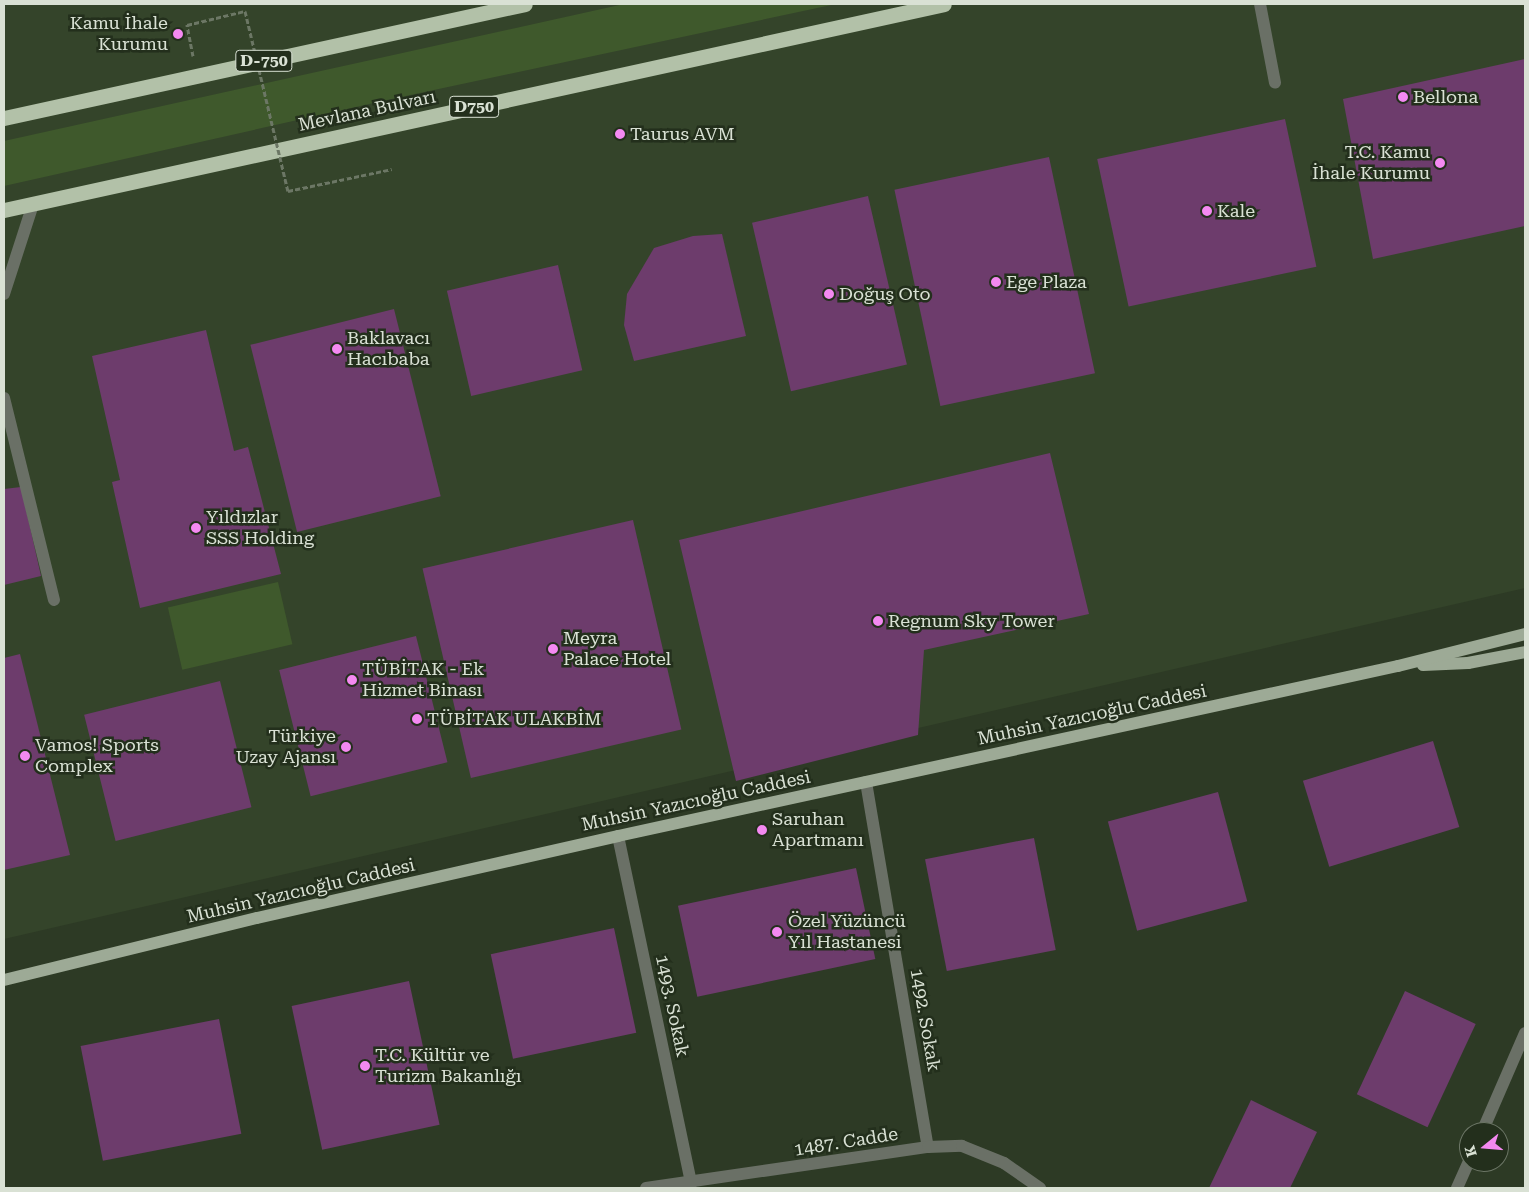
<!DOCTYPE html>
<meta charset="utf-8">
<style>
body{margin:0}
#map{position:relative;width:1529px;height:1192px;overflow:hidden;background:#2d3a25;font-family:"Roboto Serif",serif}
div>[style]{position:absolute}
.built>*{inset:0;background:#34442a}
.green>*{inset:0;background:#3f592c;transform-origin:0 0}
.building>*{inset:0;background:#6d3c6c;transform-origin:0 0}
.path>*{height:3px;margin-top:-1.5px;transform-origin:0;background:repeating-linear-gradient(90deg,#6c7765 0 5px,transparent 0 7.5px)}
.minor>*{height:12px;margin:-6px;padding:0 6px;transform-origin:6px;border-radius:6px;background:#6a7066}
.major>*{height:12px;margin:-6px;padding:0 6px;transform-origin:6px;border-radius:6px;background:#9daa96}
.highway>*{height:15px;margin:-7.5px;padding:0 7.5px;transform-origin:7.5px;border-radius:7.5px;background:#b2c1a8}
.path-bridge>*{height:3px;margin-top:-1.5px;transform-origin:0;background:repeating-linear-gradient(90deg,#6c7765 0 5px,transparent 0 7.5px)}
.dots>*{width:14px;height:14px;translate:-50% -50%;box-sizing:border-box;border:2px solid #232f1c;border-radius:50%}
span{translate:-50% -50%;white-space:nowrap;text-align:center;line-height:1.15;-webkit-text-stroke:5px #232f1c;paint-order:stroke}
.shield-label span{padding:1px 4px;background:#232f1c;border:1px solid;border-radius:4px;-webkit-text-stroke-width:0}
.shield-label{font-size:16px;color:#d9e1d4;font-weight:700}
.poi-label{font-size:18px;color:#d9e1d4}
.right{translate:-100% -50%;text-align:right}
.left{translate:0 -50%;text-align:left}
.street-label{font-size:18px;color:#d9e1d4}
.frame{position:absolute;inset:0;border:5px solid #d9e1d4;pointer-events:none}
.north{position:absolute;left:1459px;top:1122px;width:50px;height:50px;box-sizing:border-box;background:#232f1c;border:1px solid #6c7666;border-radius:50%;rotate:253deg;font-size:14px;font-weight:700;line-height:20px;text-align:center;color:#d9e1d4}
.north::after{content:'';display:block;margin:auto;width:18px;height:22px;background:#f489f1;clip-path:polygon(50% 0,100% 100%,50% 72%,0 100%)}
</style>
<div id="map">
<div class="built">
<i style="clip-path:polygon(4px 4px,1525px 4px,1525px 588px,4px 939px)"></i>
</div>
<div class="green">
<i style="clip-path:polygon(624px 4px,836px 4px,387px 100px,4px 186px,4px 141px)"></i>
<i style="left:278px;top:582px;width:64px;height:113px;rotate:77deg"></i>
</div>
<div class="building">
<i style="clip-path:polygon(1525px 59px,1525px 226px,1373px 259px,1343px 99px)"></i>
<i style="left:1285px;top:119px;width:151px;height:192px;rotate:78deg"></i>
<i style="left:1049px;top:157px;width:221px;height:158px;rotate:78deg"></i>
<i style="left:868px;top:196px;width:173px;height:119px;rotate:77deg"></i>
<i style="clip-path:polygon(722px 234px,746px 336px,634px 361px,624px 325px,627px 294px,654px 248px,693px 236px)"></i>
<i style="left:558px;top:265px;width:108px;height:114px;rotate:77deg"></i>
<i style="left:394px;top:309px;width:193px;height:148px;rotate:76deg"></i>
<i style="clip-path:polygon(206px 330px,234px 451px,248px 447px,281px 574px,140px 608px,112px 482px,120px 480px,92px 356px)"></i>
<i style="clip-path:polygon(1050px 453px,1089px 614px,924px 650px,918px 735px,736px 781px,679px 540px)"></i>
<i style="clip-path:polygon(21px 487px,41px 576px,4px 585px,4px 489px)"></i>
<i style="left:633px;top:520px;width:215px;height:216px;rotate:77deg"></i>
<i style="left:416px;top:636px;width:130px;height:141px;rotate:76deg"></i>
<i style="clip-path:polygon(20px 654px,70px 855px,4px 870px,4px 658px)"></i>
<i style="left:220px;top:681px;width:130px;height:140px;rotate:76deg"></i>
<i style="left:1433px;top:741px;width:90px;height:136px;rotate:73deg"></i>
<i style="left:1218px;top:792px;width:113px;height:114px;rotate:75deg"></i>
<i style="left:1034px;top:838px;width:114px;height:111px;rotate:79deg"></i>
<i style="left:856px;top:868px;width:93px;height:182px;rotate:78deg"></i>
<i style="left:614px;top:928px;width:107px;height:126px;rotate:78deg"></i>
<i style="left:409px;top:981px;width:147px;height:120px;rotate:78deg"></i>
<i style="left:1405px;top:991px;width:78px;height:114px;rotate:25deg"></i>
<i style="left:219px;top:1019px;width:117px;height:141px;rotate:79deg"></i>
<i style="clip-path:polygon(1251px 1100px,1317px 1132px,1290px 1188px,1209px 1188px)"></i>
</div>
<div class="path">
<i style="left:193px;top:56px;width:32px;rotate:-101deg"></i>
<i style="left:187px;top:25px;width:60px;rotate:-13.6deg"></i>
<i style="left:288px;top:191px;width:106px;rotate:-11.9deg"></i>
</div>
<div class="minor">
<i style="left:1260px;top:4px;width:80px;rotate:79.2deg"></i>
<i style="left:4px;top:294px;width:95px;rotate:-72.1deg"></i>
<i style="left:4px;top:398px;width:208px;rotate:76.1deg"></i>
<i style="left:866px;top:782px;width:370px;rotate:80.4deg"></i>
<i style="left:618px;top:836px;width:355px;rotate:78.1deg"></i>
<i style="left:1482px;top:1132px;width:108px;rotate:-66.5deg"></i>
<i style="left:646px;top:1188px;width:285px;rotate:-8.3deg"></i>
<i style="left:928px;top:1147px;width:34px;rotate:-2deg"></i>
<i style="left:962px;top:1146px;width:45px;rotate:22deg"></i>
<i style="left:1004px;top:1163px;width:44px;rotate:34.8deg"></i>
<i style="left:1457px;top:1188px;width:30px;rotate:-66deg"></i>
</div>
<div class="major">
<i style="left:1423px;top:665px;width:45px;rotate:-2.5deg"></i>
<i style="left:1468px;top:663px;width:58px;rotate:-10.9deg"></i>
<i style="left:4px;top:980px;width:260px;rotate:-13.8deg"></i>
<i style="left:257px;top:918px;width:370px;rotate:-12.8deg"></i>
<i style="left:618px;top:836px;width:798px;rotate:-12.3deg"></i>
<i style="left:1398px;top:666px;width:131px;rotate:-14.1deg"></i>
</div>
<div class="highway">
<i style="left:4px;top:118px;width:533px;rotate:-12.34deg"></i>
<i style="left:4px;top:210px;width:962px;rotate:-12.36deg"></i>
</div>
<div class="path-bridge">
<i style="left:245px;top:11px;width:185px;rotate:76.6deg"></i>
</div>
<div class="dots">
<i style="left:178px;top:34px;background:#f489f1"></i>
<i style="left:1403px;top:97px;background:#f489f1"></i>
<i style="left:620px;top:134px;background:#f489f1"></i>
<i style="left:1440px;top:163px;background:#f489f1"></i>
<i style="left:1207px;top:211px;background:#f489f1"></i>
<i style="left:996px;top:282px;background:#f489f1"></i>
<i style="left:829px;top:294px;background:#f489f1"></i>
<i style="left:337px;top:349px;background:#f489f1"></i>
<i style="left:196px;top:528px;background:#f489f1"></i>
<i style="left:878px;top:621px;background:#f489f1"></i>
<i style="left:553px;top:649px;background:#f489f1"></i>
<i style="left:352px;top:680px;background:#f489f1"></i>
<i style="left:417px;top:719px;background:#f489f1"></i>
<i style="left:346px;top:747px;background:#f489f1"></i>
<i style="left:25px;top:756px;background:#f489f1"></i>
<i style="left:762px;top:830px;background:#f489f1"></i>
<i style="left:777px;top:932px;background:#f489f1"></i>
<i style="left:365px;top:1066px;background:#f489f1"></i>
</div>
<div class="shield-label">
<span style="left:264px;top:61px">D-750</span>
<span style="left:474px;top:107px">D750</span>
</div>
<div class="poi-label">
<span class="right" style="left:168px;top:34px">Kamu İhale<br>Kurumu</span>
<span class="left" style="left:1413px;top:97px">Bellona</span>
<span class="left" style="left:630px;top:134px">Taurus AVM</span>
<span class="right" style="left:1430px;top:163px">T.C. Kamu<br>İhale Kurumu</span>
<span class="left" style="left:1217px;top:211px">Kale</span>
<span class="left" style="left:1006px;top:282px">Ege Plaza</span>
<span class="left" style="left:839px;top:294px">Doğuş Oto</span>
<span class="left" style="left:347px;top:349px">Baklavacı<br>Hacıbaba</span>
<span class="left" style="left:206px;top:528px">Yıldızlar<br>SSS Holding</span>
<span class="left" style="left:888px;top:621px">Regnum Sky Tower</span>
<span class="left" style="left:563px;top:649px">Meyra<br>Palace Hotel</span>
<span class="left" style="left:362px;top:680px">TÜBİTAK - Ek<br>Hizmet Binası</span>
<span class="left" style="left:427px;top:719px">TÜBİTAK ULAKBİM</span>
<span class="right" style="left:336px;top:747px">Türkiye<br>Uzay Ajansı</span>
<span class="left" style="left:35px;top:756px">Vamos! Sports<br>Complex</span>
<span class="left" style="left:772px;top:830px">Saruhan<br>Apartmanı</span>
<span class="left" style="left:788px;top:932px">Özel Yüzüncü<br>Yıl Hastanesi</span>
<span class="left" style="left:375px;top:1066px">T.C. Kültür ve<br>Turizm Bakanlığı</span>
</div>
<div class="street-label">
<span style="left:367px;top:111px;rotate:-12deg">Mevlana Bulvarı</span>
<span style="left:1092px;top:715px;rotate:-12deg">Muhsin Yazıcıoğlu Caddesi</span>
<span style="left:696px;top:801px;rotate:-12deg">Muhsin Yazıcıoğlu Caddesi</span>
<span style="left:301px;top:891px;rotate:-13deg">Muhsin Yazıcıoğlu Caddesi</span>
<span style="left:672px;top:1006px;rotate:78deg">1493. Sokak</span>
<span style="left:925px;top:1020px;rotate:80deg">1492. Sokak</span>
<span style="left:846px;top:1142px;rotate:-9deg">1487. Cadde</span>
</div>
<div class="frame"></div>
<div class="north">K</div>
</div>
